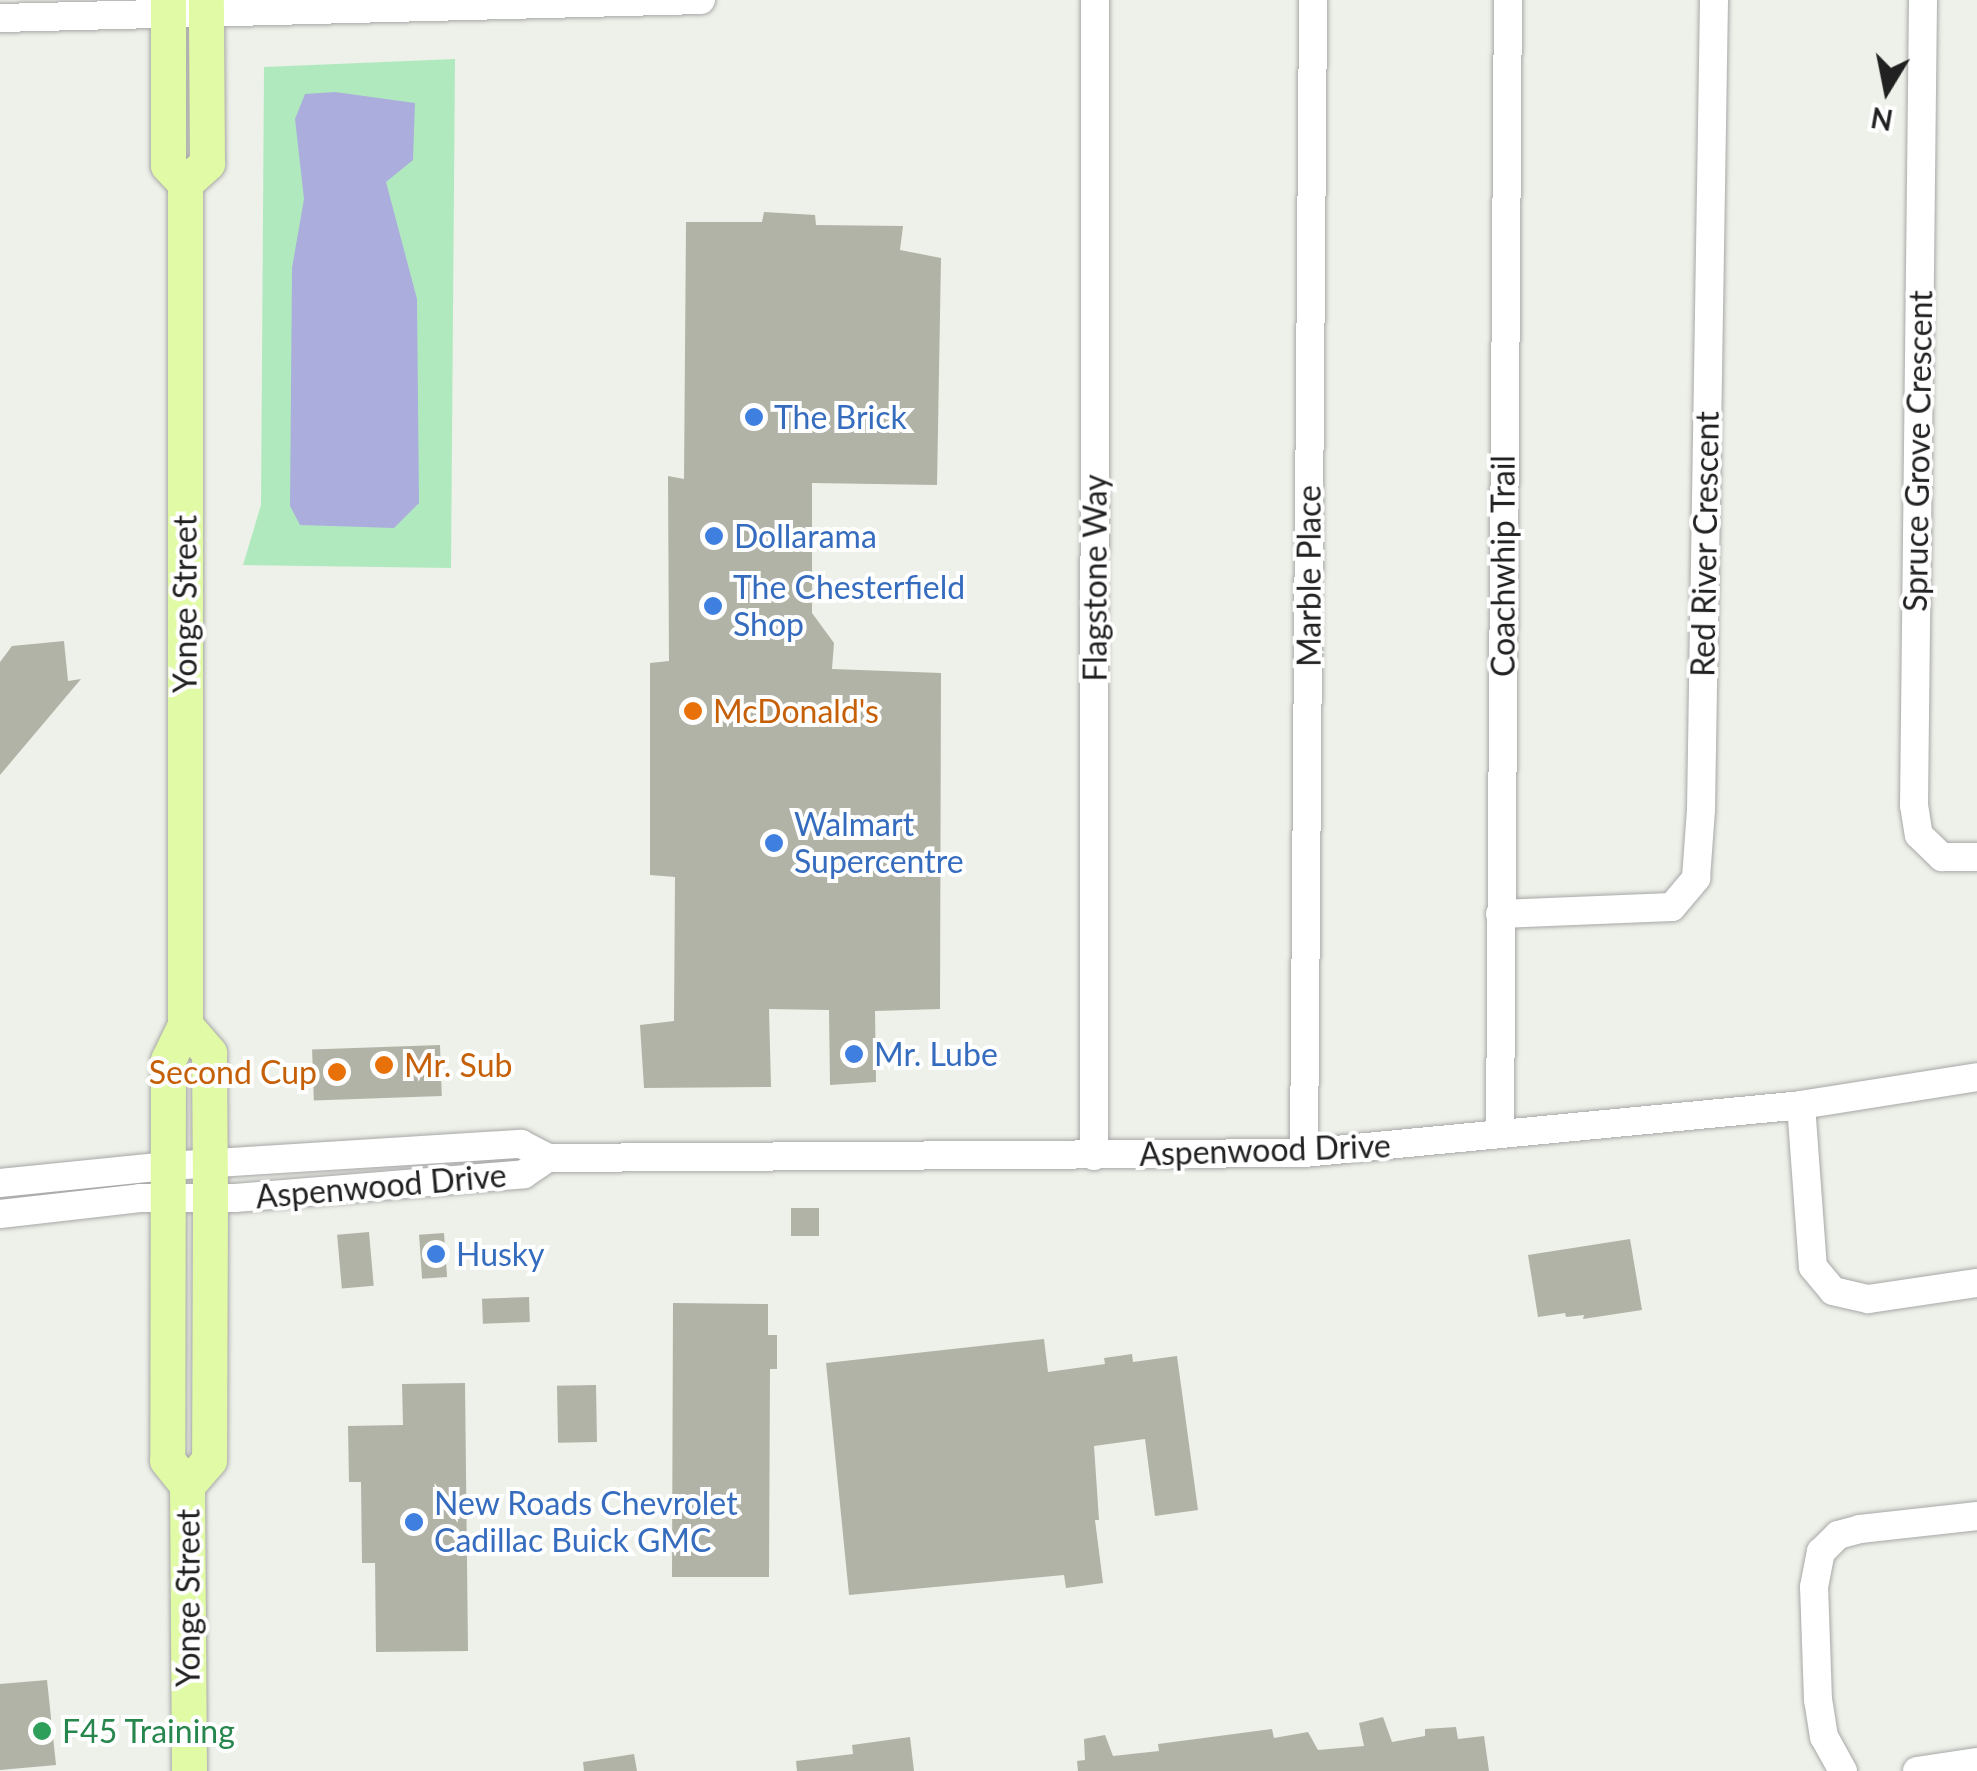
<!DOCTYPE html>
<style>
body{margin:0}
#map{position:relative;width:1977px;height:1771px;overflow:hidden;background:#eef1e9;font-family:Lato,sans-serif}
div>[style]{position:absolute}
.grass>*{inset:0;background:#b1e9be}
.water>*{inset:0;background:#abaddd}
.building>*{inset:0;background:#b2b3a7;transform-origin:0 0}
.roads{filter:drop-shadow(0 0 2px #a8a8a8) drop-shadow(0 0 2px #a8a8a8)}
.minor>*{height:28px;margin:-14px;padding:0 14px;transform-origin:14px;border-radius:14px;background:#fff}
.major>*{height:35px;margin:-17.5px;padding:0 17.5px;transform-origin:17.5px;border-radius:17.5px;background:#e1faa5}
.dots>*{width:28px;height:28px;translate:-50% -50%;box-sizing:border-box;border:5px solid #fff;border-radius:50%}
span{translate:-50% -50%;white-space:nowrap;text-align:center;line-height:1.15;-webkit-text-stroke:8px #fff;paint-order:stroke}
.shop-label{font-size:32px;color:#366cbe}
.left{translate:0 -50%;text-align:left}
.street-label{font-size:32px;color:#212121}
.food-label{font-size:32px;color:#c56008}
.right{translate:-100% -50%;text-align:right}
.leisure-label{font-size:32px;color:#27864d}
.north{position:absolute;left:1837px;top:40px;width:100px;height:100px;-webkit-text-stroke:8px #fff;paint-order:stroke;rotate:190deg;font-size:28px;font-weight:700;line-height:40px;text-align:center;color:#212121}
.north::after{content:'';display:block;margin:auto;width:35px;height:45px;background:#212121;clip-path:polygon(50% 0,100% 100%,50% 72%,0 100%)}
</style>
<div id="map">
<div class="grass">
<i style="clip-path:polygon(455px 59px,451px 568px,243px 565px,261px 505px,264px 67px)"></i>
</div>
<div class="water">
<i style="clip-path:polygon(335px 92px,415px 103px,413px 160px,386px 182px,417px 299px,419px 503px,394px 528px,300px 525px,290px 506px,292px 268px,304px 199px,295px 119px,305px 94px)"></i>
</div>
<div class="building">
<i style="clip-path:polygon(764px 212px,815px 215px,816px 225px,903px 226px,900px 250px,941px 258px,937px 485px,812px 483px,812px 613px,834px 643px,832px 669px,941px 673px,940px 1009px,875px 1011px,876px 1082px,830px 1085px,829px 1010px,769px 1009px,771px 1087px,644px 1088px,640px 1025px,674px 1021px,675px 877px,650px 875px,650px 663px,669px 661px,668px 476px,684px 479px,686px 222px,762px 222px)"></i>
<i style="clip-path:polygon(64px 641px,68px 681px,81px 679px,0 775px,0 662px,12px 646px)"></i>
<i style="left:440px;top:1045px;width:51px;height:128px;rotate:88deg"></i>
<i style="left:791px;top:1208px;width:28px;height:28px"></i>
<i style="left:369px;top:1232px;width:54px;height:32px;rotate:85deg"></i>
<i style="left:444px;top:1233px;width:44px;height:25px;rotate:86deg"></i>
<i style="clip-path:polygon(1630px 1239px,1642px 1310px,1583px 1319px,1584px 1315px,1566px 1317px,1565px 1313px,1538px 1317px,1528px 1255px)"></i>
<i style="left:529px;top:1297px;width:25px;height:47px;rotate:88deg"></i>
<i style="clip-path:polygon(673px 1303px,768px 1304px,768px 1335px,777px 1335px,777px 1369px,770px 1369px,769px 1577px,672px 1577px)"></i>
<i style="clip-path:polygon(1044px 1339px,1048px 1372px,1105px 1364px,1104px 1358px,1132px 1354px,1133px 1362px,1177px 1356px,1198px 1510px,1155px 1516px,1145px 1439px,1094px 1446px,1099px 1520px,1095px 1520px,1103px 1583px,1066px 1588px,1064px 1575px,849px 1595px,826px 1363px)"></i>
<i style="clip-path:polygon(465px 1383px,468px 1651px,376px 1652px,375px 1563px,362px 1563px,361px 1482px,349px 1482px,348px 1426px,403px 1425px,402px 1384px)"></i>
<i style="left:596px;top:1385px;width:57px;height:39px;rotate:89deg"></i>
<i style="clip-path:polygon(47px 1680px,56px 1765px,0 1770px,0 1684px)"></i>
<i style="clip-path:polygon(1383px 1717px,1392px 1742px,1425px 1736px,1425px 1729px,1456px 1727px,1458px 1739px,1484px 1736px,1489px 1771px,1078px 1771px,1077px 1761px,1085px 1760px,1084px 1739px,1105px 1735px,1113px 1756px,1159px 1751px,1158px 1744px,1272px 1729px,1274px 1738px,1308px 1732px,1318px 1750px,1364px 1746px,1359px 1723px)"></i>
<i style="clip-path:polygon(910px 1737px,914px 1771px,797px 1771px,796px 1761px,853px 1754px,852px 1745px)"></i>
<i style="clip-path:polygon(634px 1754px,637px 1771px,584px 1771px,583px 1762px)"></i>
</div>
<div class="roads">
<div class="minor">
<i style="left:1923px;top:0;width:805px;rotate:90.64deg"></i>
<i style="left:1914px;top:805px;width:30px;rotate:81deg"></i>
<i style="left:1919px;top:835px;width:32px;rotate:44deg"></i>
<i style="left:1942px;top:857px;width:35px"></i>
<i style="left:0;top:18px;width:701px;rotate:-1.47deg"></i>
<i style="left:1500px;top:914px;width:172px;rotate:-2.3deg"></i>
<i style="left:1672px;top:907px;width:38px;rotate:-50deg"></i>
<i style="left:1696px;top:878px;width:68px;rotate:-85.8deg"></i>
<i style="left:1701px;top:810px;width:810px;rotate:-89.08deg"></i>
<i style="left:1801px;top:1105px;width:162px;rotate:85.8deg"></i>
<i style="left:1813px;top:1267px;width:31px;rotate:50deg"></i>
<i style="left:1833px;top:1291px;width:36px;rotate:13deg"></i>
<i style="left:1868px;top:1299px;width:110px;rotate:-8.4deg"></i>
<i style="left:1500px;top:1132px;width:1132px;rotate:-89.6deg"></i>
<i style="left:1304px;top:1153px;width:1153px;rotate:-89.55deg"></i>
<i style="left:1094px;top:1156px;width:1156px;rotate:-89.95deg"></i>
<i style="left:0;top:1183px;width:169px;rotate:-5.8deg"></i>
<i style="left:168px;top:1166px;width:354px;rotate:-3.6deg"></i>
<i style="left:521px;top:1144px;width:30px;rotate:27deg"></i>
<i style="left:548px;top:1158px;width:756px;rotate:-0.38deg"></i>
<i style="left:1304px;top:1153px;width:499px;rotate:-5.5deg"></i>
<i style="left:1801px;top:1105px;width:178px;rotate:-9deg"></i>
<i style="left:0;top:1214px;width:141px;rotate:-6.5deg"></i>
<i style="left:140px;top:1198px;width:95px"></i>
<i style="left:235px;top:1198px;width:290px;rotate:-4.7deg"></i>
<i style="left:524px;top:1174px;width:29px;rotate:-34deg"></i>
<i style="left:1843px;top:1771px;width:39px;rotate:-119deg"></i>
<i style="left:1824px;top:1737px;width:37px;rotate:-99deg"></i>
<i style="left:1818px;top:1700px;width:113px;rotate:-92deg"></i>
<i style="left:1814px;top:1587px;width:36px;rotate:-79deg"></i>
<i style="left:1821px;top:1552px;width:24px;rotate:-45deg"></i>
<i style="left:1838px;top:1535px;width:23px;rotate:-15deg"></i>
<i style="left:1860px;top:1529px;width:118px;rotate:-6.3deg"></i>
<i style="left:1917px;top:1771px;width:61px;rotate:-8.5deg"></i>
</div>
<div class="major">
<i style="left:168px;top:0;width:165px;rotate:90deg"></i>
<i style="left:168px;top:165px;width:25px;rotate:47deg"></i>
<i style="left:185px;top:183px;width:842px;rotate:90deg"></i>
<i style="left:185px;top:1025px;width:39px;rotate:116deg"></i>
<i style="left:168px;top:1060px;width:400px;rotate:90.1deg"></i>
<i style="left:167px;top:1460px;width:32px;rotate:51deg"></i>
<i style="left:187px;top:1485px;width:286px;rotate:89.6deg"></i>
<i style="left:185px;top:183px;width:30px;rotate:-42deg"></i>
<i style="left:207px;top:163px;width:163px;rotate:-90.4deg"></i>
<i style="left:185px;top:1025px;width:37px;rotate:49deg"></i>
<i style="left:209px;top:1053px;width:146px;rotate:89.6deg"></i>
<i style="left:210px;top:1199px;width:261px;rotate:90.2deg"></i>
<i style="left:209px;top:1460px;width:33px;rotate:131deg"></i>
</div>
</div>
<div class="dots">
<i style="left:754px;top:417px;background:#3f7fe0"></i>
<i style="left:714px;top:536px;background:#3f7fe0"></i>
<i style="left:713px;top:606px;background:#3f7fe0"></i>
<i style="left:693px;top:711px;background:#e8710a"></i>
<i style="left:774px;top:843px;background:#3f7fe0"></i>
<i style="left:854px;top:1054px;background:#3f7fe0"></i>
<i style="left:384px;top:1065px;background:#e8710a"></i>
<i style="left:337px;top:1072px;background:#e8710a"></i>
<i style="left:436px;top:1254px;background:#3f7fe0"></i>
<i style="left:414px;top:1522px;background:#3f7fe0"></i>
<i style="left:42px;top:1731px;background:#2e9e5b"></i>
</div>
<div class="shop-label">
<span class="left" style="left:774px;top:417px">The Brick</span>
<span class="left" style="left:734px;top:536px">Dollarama</span>
<span class="left" style="left:733px;top:606px">The Chesterfield<br>Shop</span>
<span class="left" style="left:794px;top:843px">Walmart<br>Supercentre</span>
<span class="left" style="left:874px;top:1054px">Mr. Lube</span>
<span class="left" style="left:456px;top:1254px">Husky</span>
<span class="left" style="left:434px;top:1522px">New Roads Chevrolet<br>Cadillac Buick GMC</span>
</div>
<div class="street-label">
<span style="left:1918px;top:451px;rotate:-89deg">Spruce Grove Crescent</span>
<span style="left:1705px;top:544px;rotate:-89deg">Red River Crescent</span>
<span style="left:1503px;top:566px;rotate:-90deg">Coachwhip Trail</span>
<span style="left:1309px;top:576px;rotate:-90deg">Marble Place</span>
<span style="left:1095px;top:578px;rotate:-90deg">Flagstone Way</span>
<span style="left:185px;top:604px;rotate:-90deg">Yonge Street</span>
<span style="left:1265px;top:1150px;rotate:-2deg">Aspenwood Drive</span>
<span style="left:381px;top:1186px;rotate:-5deg">Aspenwood Drive</span>
<span style="left:188px;top:1598px;rotate:-90deg">Yonge Street</span>
</div>
<div class="food-label">
<span class="left" style="left:713px;top:711px">McDonald's</span>
<span class="left" style="left:404px;top:1065px">Mr. Sub</span>
<span class="right" style="left:317px;top:1072px">Second Cup</span>
</div>
<div class="leisure-label">
<span class="left" style="left:62px;top:1731px">F45 Training</span>
</div>
<div class="north">N</div>
</div>
